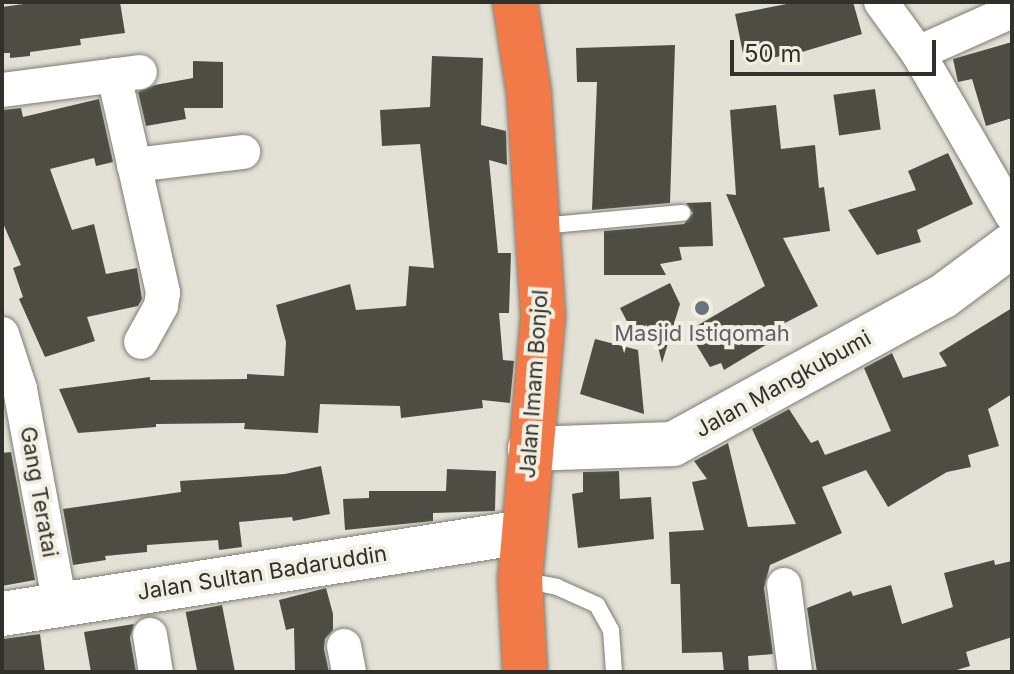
<!DOCTYPE html>
<style>
body{margin:0}
#map{position:relative;width:1014px;height:674px;overflow:hidden;background:#e3e1d5;font-family:Inter,sans-serif}
div>[style]{position:absolute}
.building>*{inset:0;background:#4e4d43;transform-origin:0 0}
.roads{filter:drop-shadow(0 0 2px #7e7c71) drop-shadow(0 0 2px #7e7c71)}
.lane>*{height:16px;margin:-8px;padding:0 8px;transform-origin:8px;border-radius:8px;background:#fff}
.street>*{height:34px;margin:-17px;padding:0 17px;transform-origin:17px;border-radius:17px;background:#fff}
.secondary>*{height:44px;margin:-22px;padding:0 22px;transform-origin:22px;border-radius:22px;background:#fff}
.highway>*{height:44px;margin:-22px;padding:0 22px;transform-origin:22px;border-radius:22px;background:#f27948}
.dots>*{width:22px;height:22px;translate:-50% -50%;box-sizing:border-box;border:4px solid #f1efe2;border-radius:50%}
span{translate:-50% -50%;white-space:nowrap;text-align:center;line-height:1.15;-webkit-text-stroke:8px #f1efe2;paint-order:stroke}
.worship-label{font-size:22px;color:#5b616d}
.street-label{font-size:22px;color:#31312c}
.frame{position:absolute;inset:0;border:4px solid #31312c;pointer-events:none}
.scale{position:absolute;left:730px;top:40px;width:206px;height:36px;box-sizing:border-box;border:4px solid #31312c;border-top:0;padding-left:10px;font-size:24px;line-height:28px;white-space:nowrap;color:#31312c;-webkit-text-stroke:6px #f1efe2;paint-order:stroke}
</style>
<div id="map">
<div class="building">
<i style="clip-path:polygon(38px 2px,120px 2px,125px 33px,80px 39px,81px 45px,30px 52px,30px 56px,10px 58px,10px 53px,2px 53px,2px 7px)"></i>
<i style="clip-path:polygon(797px 2px,853px 2px,862px 34px,802px 52px,745px 63px,735px 14px)"></i>
<i style="clip-path:polygon(1012px 42px,1012px 118px,986px 126px,972px 79px,958px 82px,953px 59px)"></i>
<i style="clip-path:polygon(675px 45px,670px 203px,592px 210px,597px 82px,577px 82px,576px 48px)"></i>
<i style="clip-path:polygon(432px 56px,483px 58px,481px 125px,506px 131px,507px 165px,489px 160px,498px 253px,511px 253px,509px 313px,499px 313px,503px 360px,514px 361px,510px 403px,482px 400px,483px 408px,401px 418px,400px 406px,320px 404px,318px 433px,244px 429px,245px 423px,156px 424px,156px 427px,78px 433px,59px 389px,150px 377px,150px 380px,247px 379px,247px 374px,284px 376px,286px 342px,276px 305px,350px 284px,356px 310px,406px 306px,409px 266px,434px 268px,420px 144px,382px 146px,380px 110px,430px 107px)"></i>
<i style="clip-path:polygon(193px 61px,223px 62px,223px 108px,184px 108px,186px 119px,146px 126px,138px 92px,155px 85px,193px 78px)"></i>
<i style="left:875px;top:89px;width:41px;height:42px;rotate:82deg"></i>
<i style="clip-path:polygon(99px 99px,113px 162px,96px 166px,94px 158px,50px 169px,72px 230px,94px 224px,106px 274px,137px 268px,142px 299px,138px 306px,87px 317px,95px 341px,45px 357px,19px 299px,23px 297px,13px 268px,21px 265px,2px 221px,2px 110px,21px 108px,23px 117px)"></i>
<i style="clip-path:polygon(776px 105px,781px 149px,815px 145px,819px 188px,824px 187px,830px 231px,783px 238px,818px 306px,779px 326px,784px 334px,724px 370px,721px 363px,710px 367px,688px 331px,765px 286px,726px 194px,736px 195px,730px 110px)"></i>
<i style="clip-path:polygon(948px 153px,973px 204px,917px 230px,921px 242px,877px 255px,848px 210px,916px 190px,908px 171px)"></i>
<i style="clip-path:polygon(711px 202px,713px 246px,679px 247px,682px 260px,660px 264px,666px 275px,604px 275px,604px 231px,684px 224px,693px 213px,686px 203px)"></i>
<i style="clip-path:polygon(670px 283px,680px 304px,662px 363px,655px 334px,635px 337px,620px 308px)"></i>
<i style="clip-path:polygon(1012px 308px,1012px 394px,988px 409px,999px 446px,968px 455px,971px 467px,947px 472px,888px 507px,866px 470px,822px 487px,842px 533px,770px 565px,764px 588px,773px 654px,748px 656px,749px 672px,724px 672px,722px 652px,682px 653px,680px 584px,671px 584px,669px 532px,704px 530px,692px 482px,707px 479px,694px 461px,728px 443px,748px 527px,796px 524px,752px 429px,789px 409px,811px 443px,818px 440px,825px 455px,891px 431px,864px 368px,892px 353px,903px 378px,947px 366px,939px 353px)"></i>
<i style="clip-path:polygon(595px 339px,638px 350px,644px 414px,580px 394px)"></i>
<i style="clip-path:polygon(11px 452px,35px 580px,2px 586px,2px 453px)"></i>
<i style="clip-path:polygon(321px 466px,330px 514px,293px 521px,292px 517px,239px 522px,242px 547px,219px 550px,218px 540px,147px 545px,147px 552px,105px 556px,106px 560px,73px 565px,63px 509px,181px 492px,180px 481px,285px 474px)"></i>
<i style="clip-path:polygon(447px 469px,496px 471px,495px 511px,433px 513px,433px 521px,345px 530px,343px 499px,369px 498px,369px 491px,446px 491px)"></i>
<i style="clip-path:polygon(619px 471px,620px 499px,651px 497px,654px 539px,578px 548px,572px 494px,583px 492px,583px 472px)"></i>
<i style="clip-path:polygon(994px 560px,995px 565px,1012px 561px,1012px 637px,966px 652px,970px 666px,950px 672px,817px 672px,807px 608px,851px 591px,853px 596px,891px 585px,902px 624px,953px 607px,944px 573px)"></i>
<i style="clip-path:polygon(326px 588px,333px 614px,333px 630px,325px 639px,324px 649px,329px 672px,295px 672px,294px 628px,286px 630px,279px 600px)"></i>
<i style="left:222px;top:605px;width:68px;height:37px;rotate:79deg"></i>
<i style="clip-path:polygon(134px 624px,130px 638px,136px 672px,91px 672px,84px 632px)"></i>
<i style="clip-path:polygon(40px 634px,45px 672px,2px 672px,2px 639px)"></i>
</div>
<div class="roads">
<div class="lane">
<i style="left:541px;top:226px;width:142px;rotate:-5.3deg"></i>
<i style="left:522px;top:580px;width:36px;rotate:11deg"></i>
<i style="left:557px;top:587px;width:44px;rotate:24.2deg"></i>
<i style="left:597px;top:605px;width:29px;rotate:61deg"></i>
<i style="left:611px;top:630px;width:42px;rotate:85.9deg"></i>
</div>
<div class="street">
<i style="left:881px;top:2px;width:63px;rotate:54deg"></i>
<i style="left:918px;top:53px;width:187px;rotate:59.9deg"></i>
<i style="left:918px;top:53px;width:103px;rotate:-24.1deg"></i>
<i style="left:114px;top:75px;width:223px;rotate:77.3deg"></i>
<i style="left:163px;top:293px;width:13px;rotate:99deg"></i>
<i style="left:161px;top:306px;width:41px;rotate:119.1deg"></i>
<i style="left:2px;top:90px;width:139px;rotate:-7.4deg"></i>
<i style="left:134px;top:165px;width:110px;rotate:-6.8deg"></i>
<i style="left:2px;top:334px;width:58px;rotate:71.9deg"></i>
<i style="left:20px;top:389px;width:220px;rotate:79.5deg"></i>
<i style="left:784px;top:585px;width:88px;rotate:82.8deg"></i>
<i style="left:150px;top:635px;width:37px;rotate:81deg"></i>
<i style="left:344px;top:646px;width:26px;rotate:79deg"></i>
</div>
<div class="secondary">
<i style="left:530px;top:449px;width:143px;rotate:-2deg"></i>
<i style="left:673px;top:444px;width:307px;rotate:-28.7deg"></i>
<i style="left:942px;top:297px;width:87px;rotate:-36.6deg"></i>
<i style="left:2px;top:614px;width:527px;rotate:-8.94deg"></i>
</div>
<div class="highway">
<i style="left:515px;top:2px;width:92px;rotate:81.3deg"></i>
<i style="left:529px;top:93px;width:224px;rotate:86.4deg"></i>
<i style="left:543px;top:317px;width:263px;rotate:95deg"></i>
<i style="left:520px;top:579px;width:93px;rotate:86.9deg"></i>
</div>
</div>
<div class="dots">
<i style="left:702px;top:308px;background:#6b7280"></i>
</div>
<div class="worship-label">
<span style="left:702px;top:334px">Masjid Istiqomah</span>
</div>
<div class="street-label">
<span style="left:534px;top:384px;rotate:-86deg">Jalan Imam Bonjol</span>
<span style="left:783px;top:384px;rotate:-29deg">Jalan Mangkubumi</span>
<span style="left:39px;top:492px;rotate:80deg">Gang Teratai</span>
<span style="left:262px;top:573px;rotate:-9deg">Jalan Sultan Badaruddin</span>
</div>
<div class="frame"></div>
<div class="scale">50 m</div>
</div>
